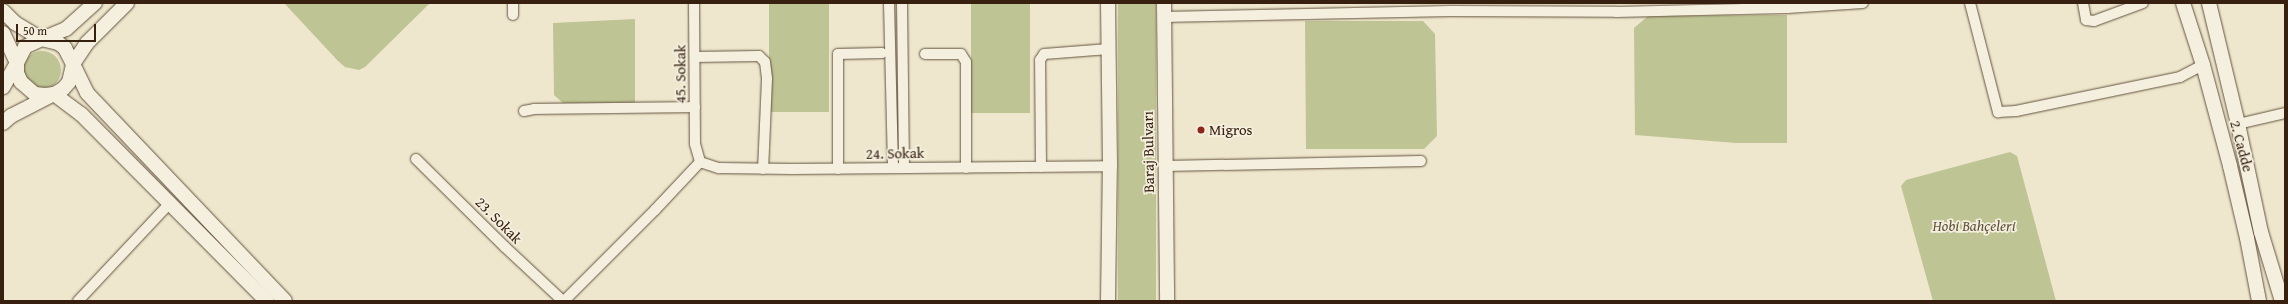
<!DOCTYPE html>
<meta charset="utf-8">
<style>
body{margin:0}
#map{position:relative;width:2288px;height:304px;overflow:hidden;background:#eee7cd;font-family:"Gentium Book Plus",serif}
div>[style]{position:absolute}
.green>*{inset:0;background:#bec494;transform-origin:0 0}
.round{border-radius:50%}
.roads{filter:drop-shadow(0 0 1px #65523f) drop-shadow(0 0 1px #65523f)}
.street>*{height:10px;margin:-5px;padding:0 5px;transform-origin:5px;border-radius:5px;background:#f4efde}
.secondary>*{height:14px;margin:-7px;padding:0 7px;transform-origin:7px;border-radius:7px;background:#f4efde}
.dots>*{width:11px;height:11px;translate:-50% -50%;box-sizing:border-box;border:2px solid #f4efde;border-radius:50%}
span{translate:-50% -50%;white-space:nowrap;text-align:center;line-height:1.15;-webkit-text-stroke:3.5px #f4efde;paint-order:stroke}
.street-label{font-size:15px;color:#372010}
.poi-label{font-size:15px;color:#372010}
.left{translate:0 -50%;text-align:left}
.park-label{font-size:15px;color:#605138;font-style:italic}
.frame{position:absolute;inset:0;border:4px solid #372010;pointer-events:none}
.scale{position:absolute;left:16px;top:24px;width:80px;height:18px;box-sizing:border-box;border:2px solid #372010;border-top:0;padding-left:5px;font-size:12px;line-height:14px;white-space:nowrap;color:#372010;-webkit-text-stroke:3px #f4efde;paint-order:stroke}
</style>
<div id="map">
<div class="green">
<i style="clip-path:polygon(284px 3px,430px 3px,365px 67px,359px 70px,345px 67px,338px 61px)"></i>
<i style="left:769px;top:3px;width:60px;height:109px"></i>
<i style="left:971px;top:3px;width:59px;height:110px"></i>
<i style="left:1118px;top:3px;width:38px;height:298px"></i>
<i style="clip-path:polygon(1787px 15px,1787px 143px,1736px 143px,1635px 135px,1634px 28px,1648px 16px)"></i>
<i style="clip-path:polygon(635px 19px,635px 104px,563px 103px,554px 95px,553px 23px)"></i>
<i style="clip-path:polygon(1305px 21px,1423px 21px,1435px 34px,1437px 136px,1424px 149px,1306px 149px)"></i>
<i class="round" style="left:23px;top:51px;width:38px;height:38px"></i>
<i style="clip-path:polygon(2010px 152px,2017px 156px,2056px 301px,1933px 301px,1901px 186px,1906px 180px)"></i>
</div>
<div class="roads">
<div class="street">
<i style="left:694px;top:3px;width:141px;rotate:89.6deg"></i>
<i style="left:695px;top:144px;width:19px;rotate:74deg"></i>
<i style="left:700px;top:162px;width:20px;rotate:18deg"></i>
<i style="left:719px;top:168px;width:73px;rotate:0.8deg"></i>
<i style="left:792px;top:169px;width:318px;rotate:-0.5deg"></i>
<i style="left:889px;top:3px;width:165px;rotate:88.6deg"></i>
<i style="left:902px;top:3px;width:164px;rotate:89.3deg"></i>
<i style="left:1970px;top:3px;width:113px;rotate:75.6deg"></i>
<i style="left:1998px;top:112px;width:18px;rotate:-3deg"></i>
<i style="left:2016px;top:111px;width:167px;rotate:-11.7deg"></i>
<i style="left:2180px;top:77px;width:26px;rotate:-28deg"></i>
<i style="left:2083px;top:3px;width:17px;rotate:80deg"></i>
<i style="left:2086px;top:20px;width:8px;rotate:7deg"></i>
<i style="left:2094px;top:21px;width:52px;rotate:-20.2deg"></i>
<i style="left:513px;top:15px;width:12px;rotate:-90deg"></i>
<i style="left:1163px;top:17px;width:288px;rotate:-1.2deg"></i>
<i style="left:1451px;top:11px;width:165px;rotate:0.3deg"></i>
<i style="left:1616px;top:12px;width:171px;rotate:-1.3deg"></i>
<i style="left:1787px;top:8px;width:76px;rotate:-3.8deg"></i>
<i style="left:925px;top:54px;width:36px"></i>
<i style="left:961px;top:54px;width:9px;rotate:58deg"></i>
<i style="left:966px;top:62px;width:106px;rotate:90deg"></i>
<i style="left:695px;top:57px;width:64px;rotate:-0.9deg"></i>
<i style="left:759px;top:56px;width:8px;rotate:45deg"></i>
<i style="left:765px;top:62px;width:17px;rotate:83deg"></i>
<i style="left:767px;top:79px;width:90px;rotate:92.5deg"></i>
<i style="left:524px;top:111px;width:10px;rotate:-11deg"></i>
<i style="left:534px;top:109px;width:161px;rotate:-0.7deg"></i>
<i style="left:2238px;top:124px;width:48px;rotate:-13.2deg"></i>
<i style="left:416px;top:159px;width:125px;rotate:44.7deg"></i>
<i style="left:505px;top:247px;width:79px;rotate:43deg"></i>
<i style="left:1165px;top:166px;width:256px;rotate:-1.1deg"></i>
<i style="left:1041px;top:167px;width:107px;rotate:-90.5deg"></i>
<i style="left:1040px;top:60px;width:7px;rotate:-56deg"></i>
<i style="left:1044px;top:54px;width:65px;rotate:-4.4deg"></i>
<i style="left:838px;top:169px;width:115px;rotate:-90deg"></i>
<i style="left:838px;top:54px;width:44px;rotate:-1.3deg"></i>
<i style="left:78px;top:301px;width:134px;rotate:-46.8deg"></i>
<i style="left:564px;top:301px;width:129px;rotate:-45deg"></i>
<i style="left:655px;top:210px;width:66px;rotate:-46.8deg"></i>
</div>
<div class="secondary">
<i style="left:127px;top:3px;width:57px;rotate:135deg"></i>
<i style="left:87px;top:43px;width:25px;rotate:124deg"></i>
<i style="left:73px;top:64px;width:32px;rotate:64deg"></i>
<i style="left:87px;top:93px;width:287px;rotate:46.4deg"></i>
<i style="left:1164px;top:3px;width:298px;rotate:89.4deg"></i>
<i style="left:2183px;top:3px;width:65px;rotate:72.1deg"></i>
<i style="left:2203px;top:65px;width:105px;rotate:75deg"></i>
<i style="left:2230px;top:166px;width:74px;rotate:76.7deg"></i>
<i style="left:2247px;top:238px;width:64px;rotate:79.2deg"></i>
<i style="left:2209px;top:3px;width:124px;rotate:76.5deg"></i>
<i style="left:2238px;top:124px;width:110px;rotate:78deg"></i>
<i style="left:2261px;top:232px;width:72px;rotate:73.1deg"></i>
<i style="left:3px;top:11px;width:17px;rotate:45deg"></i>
<i style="left:15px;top:23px;width:31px;rotate:31deg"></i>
<i style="left:42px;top:39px;width:26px;rotate:-23deg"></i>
<i style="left:66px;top:29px;width:39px;rotate:-42deg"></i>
<i style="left:3px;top:33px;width:33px;rotate:65deg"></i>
<i style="left:17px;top:63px;width:28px;rotate:120deg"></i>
<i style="left:3px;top:123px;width:11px;rotate:-41deg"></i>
<i style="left:11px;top:116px;width:48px;rotate:-27.1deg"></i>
<i style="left:54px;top:94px;width:10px;rotate:-29deg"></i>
<i style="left:63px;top:89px;width:9px;rotate:-49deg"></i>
<i style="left:69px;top:82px;width:18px;rotate:-77deg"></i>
<i style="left:73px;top:64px;width:18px;rotate:-117deg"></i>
<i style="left:65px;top:48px;width:9px;rotate:-144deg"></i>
<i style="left:58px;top:43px;width:16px;rotate:-166deg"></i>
<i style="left:42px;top:39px;width:19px;rotate:155deg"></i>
<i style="left:25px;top:47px;width:18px;rotate:117deg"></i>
<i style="left:17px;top:63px;width:10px;rotate:90deg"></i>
<i style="left:17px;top:73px;width:10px;rotate:66deg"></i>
<i style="left:21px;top:82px;width:18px;rotate:41deg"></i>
<i style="left:35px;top:94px;width:10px;rotate:6deg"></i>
<i style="left:45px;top:95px;width:9px;rotate:-6deg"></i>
<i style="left:54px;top:94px;width:34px;rotate:37deg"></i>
<i style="left:81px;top:114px;width:264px;rotate:45.2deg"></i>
<i style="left:1108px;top:301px;width:135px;rotate:-89.2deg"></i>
<i style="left:1110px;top:166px;width:163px;rotate:-90.7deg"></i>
</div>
</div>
<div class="dots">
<i style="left:1201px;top:130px;background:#8f2418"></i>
</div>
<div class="street-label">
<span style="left:680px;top:74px;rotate:-90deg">45. Sokak</span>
<span style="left:2242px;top:146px;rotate:75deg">2. Cadde</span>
<span style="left:1148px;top:152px;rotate:-91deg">Baraj Bulvarı</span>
<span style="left:895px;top:153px;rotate:-1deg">24. Sokak</span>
<span style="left:499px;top:220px;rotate:45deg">23. Sokak</span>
</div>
<div class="poi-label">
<span class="left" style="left:1209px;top:130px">Migros</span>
</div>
<div class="park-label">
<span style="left:1974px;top:226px">Hobi Bahçeleri</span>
</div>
<div class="frame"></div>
<div class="scale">50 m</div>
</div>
